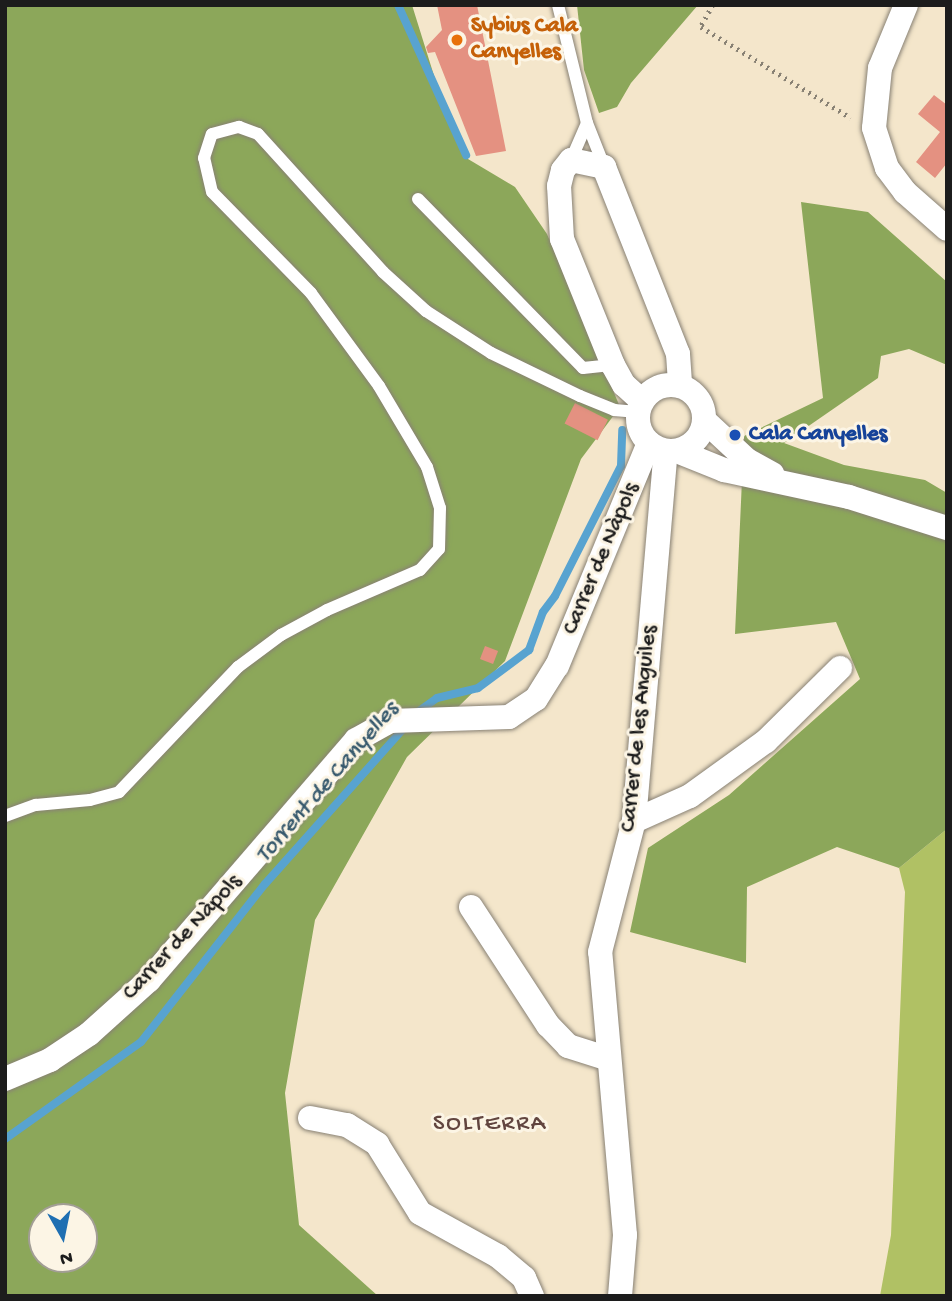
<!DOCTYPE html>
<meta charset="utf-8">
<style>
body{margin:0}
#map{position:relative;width:952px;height:1301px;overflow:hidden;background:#f4e6cb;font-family:"Gochi Hand",sans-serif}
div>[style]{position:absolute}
.green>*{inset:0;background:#b0c164}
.forest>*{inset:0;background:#8ca75a}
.stream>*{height:8px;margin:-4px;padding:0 4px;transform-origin:4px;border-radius:4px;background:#58a3d0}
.building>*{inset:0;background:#e49181;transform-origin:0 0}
.path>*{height:4.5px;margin-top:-2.25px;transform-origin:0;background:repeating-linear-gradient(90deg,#888174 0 2px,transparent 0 7px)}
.roads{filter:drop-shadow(0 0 2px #888174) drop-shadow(0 0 2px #888174)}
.service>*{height:12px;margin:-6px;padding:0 6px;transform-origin:6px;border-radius:6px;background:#fff}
.minor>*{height:24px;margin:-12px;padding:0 12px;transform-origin:12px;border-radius:12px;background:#fff}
.minor>.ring{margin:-12px;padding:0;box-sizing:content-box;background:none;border:24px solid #fff;border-radius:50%}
.dots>*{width:19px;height:19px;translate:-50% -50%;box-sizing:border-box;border:4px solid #fcf5e5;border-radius:50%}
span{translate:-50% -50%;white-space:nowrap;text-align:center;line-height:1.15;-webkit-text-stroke:6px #fcf5e5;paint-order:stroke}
.food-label{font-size:23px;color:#c56008;font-weight:700}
.left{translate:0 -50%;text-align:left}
.transit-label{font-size:23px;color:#164399;font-weight:700}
.street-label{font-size:23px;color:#1c1c1c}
.water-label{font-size:24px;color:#37596d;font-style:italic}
.neighbourhood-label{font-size:24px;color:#62453f;letter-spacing:2px}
.frame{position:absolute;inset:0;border:7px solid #1c1c1c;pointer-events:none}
.north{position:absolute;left:28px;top:1203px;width:70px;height:70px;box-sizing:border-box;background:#fcf5e5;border:2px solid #a29e95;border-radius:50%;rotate:171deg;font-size:19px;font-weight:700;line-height:28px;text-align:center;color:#1c1c1c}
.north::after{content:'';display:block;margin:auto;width:24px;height:32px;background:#1f6fb2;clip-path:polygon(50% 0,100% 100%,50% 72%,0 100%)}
</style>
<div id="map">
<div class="green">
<i style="clip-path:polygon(947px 829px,947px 1296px,880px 1296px,891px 1235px,905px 892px,899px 868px)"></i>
</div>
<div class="forest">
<i style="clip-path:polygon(evenodd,5px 5px,412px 5px,436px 82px,468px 159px,515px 187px,547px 234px,620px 407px,581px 459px,505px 661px,407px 757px,315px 920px,285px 1093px,299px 1225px,378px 1296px,5px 1296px,5px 5px,42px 1217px,84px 1217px,84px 1259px,42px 1259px,42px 1217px)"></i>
<i style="clip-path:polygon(577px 5px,698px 5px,631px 83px,617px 107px,599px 113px,584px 70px)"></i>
<i style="clip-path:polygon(801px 202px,868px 212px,947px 282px,947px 365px,909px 349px,881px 356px,878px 378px,784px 443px,844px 465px,925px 480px,947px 493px,947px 829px,899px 868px,837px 847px,747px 887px,746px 963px,630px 932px,648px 848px,729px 795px,860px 679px,836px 622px,735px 634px,744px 436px,823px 398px)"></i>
</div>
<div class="stream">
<i style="left:398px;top:5px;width:165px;rotate:65.6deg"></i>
<i style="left:415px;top:714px;width:27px;rotate:-36deg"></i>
<i style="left:437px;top:698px;width:42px;rotate:-13.7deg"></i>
<i style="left:478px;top:688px;width:64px;rotate:-36.7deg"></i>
<i style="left:529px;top:650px;width:40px;rotate:-69.8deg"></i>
<i style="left:543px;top:612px;width:20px;rotate:-53deg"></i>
<i style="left:555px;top:596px;width:146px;rotate:-63.1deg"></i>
<i style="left:621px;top:466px;width:36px;rotate:-88deg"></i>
<i style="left:5px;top:1139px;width:167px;rotate:-35.5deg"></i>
<i style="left:141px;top:1042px;width:201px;rotate:-51.9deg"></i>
<i style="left:265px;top:884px;width:210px;rotate:-48.3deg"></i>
</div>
<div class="building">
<i style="clip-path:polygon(437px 5px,477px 5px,506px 151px,476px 156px,435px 52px,428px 53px,426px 47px,442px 30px)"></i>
<i style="clip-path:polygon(934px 95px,947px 105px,947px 163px,935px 178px,916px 162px,940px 132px,918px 114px)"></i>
<i style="left:575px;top:403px;width:37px;height:23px;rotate:27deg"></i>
<i style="left:485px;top:646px;width:14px;height:14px;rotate:21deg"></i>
</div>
<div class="path">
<i style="left:713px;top:5px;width:25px;rotate:119deg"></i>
<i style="left:701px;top:27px;width:175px;rotate:31.2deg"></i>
</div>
<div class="roads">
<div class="service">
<i style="left:558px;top:5px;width:122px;rotate:76.2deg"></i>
<i style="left:587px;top:123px;width:46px;rotate:68.4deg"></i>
<i style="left:571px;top:160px;width:40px;rotate:-66.6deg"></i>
<i style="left:418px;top:199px;width:236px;rotate:45.7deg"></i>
<i style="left:583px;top:368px;width:30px;rotate:-6deg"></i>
<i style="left:5px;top:816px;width:33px;rotate:-20deg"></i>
<i style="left:36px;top:805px;width:54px;rotate:-5.3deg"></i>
<i style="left:90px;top:800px;width:30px;rotate:-15deg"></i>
<i style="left:119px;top:792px;width:173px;rotate:-46.4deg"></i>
<i style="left:238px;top:667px;width:54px;rotate:-36.7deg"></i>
<i style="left:281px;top:635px;width:52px;rotate:-28.5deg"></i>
<i style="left:327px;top:610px;width:101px;rotate:-23.3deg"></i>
<i style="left:420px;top:570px;width:28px;rotate:-48deg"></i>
<i style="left:439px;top:549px;width:41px;rotate:-88.6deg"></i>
<i style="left:440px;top:508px;width:43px;rotate:-107.6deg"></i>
<i style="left:427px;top:467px;width:94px;rotate:-120.7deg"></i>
<i style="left:379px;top:386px;width:115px;rotate:-126.2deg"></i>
<i style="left:311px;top:293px;width:141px;rotate:-134.4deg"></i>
<i style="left:212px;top:192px;width:35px;rotate:-103deg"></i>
<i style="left:204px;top:158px;width:25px;rotate:-72deg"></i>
<i style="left:212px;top:134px;width:28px;rotate:-15deg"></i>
<i style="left:239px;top:127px;width:20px;rotate:20deg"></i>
<i style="left:258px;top:134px;width:186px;rotate:47.8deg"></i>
<i style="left:383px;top:272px;width:58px;rotate:42.2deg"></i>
<i style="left:426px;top:311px;width:77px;rotate:32.9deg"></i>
<i style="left:491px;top:353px;width:99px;rotate:25.8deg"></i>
<i style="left:580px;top:396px;width:37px;rotate:22deg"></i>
<i style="left:614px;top:410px;width:24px;rotate:5deg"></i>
</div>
<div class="minor">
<i style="left:906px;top:5px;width:68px;rotate:112.4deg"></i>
<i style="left:880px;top:68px;width:60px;rotate:95.7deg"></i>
<i style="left:874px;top:128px;width:42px;rotate:72deg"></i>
<i style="left:887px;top:168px;width:30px;rotate:53deg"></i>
<i style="left:905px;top:192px;width:56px;rotate:41.4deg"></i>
<i class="ring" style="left:638px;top:385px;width:42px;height:42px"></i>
<i style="left:642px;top:401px;width:24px;rotate:-138deg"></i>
<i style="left:624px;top:385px;width:23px;rotate:-119deg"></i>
<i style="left:613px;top:365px;width:136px;rotate:-112deg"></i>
<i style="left:562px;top:239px;width:53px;rotate:-93.2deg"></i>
<i style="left:559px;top:186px;width:16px;rotate:-76deg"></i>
<i style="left:563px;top:170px;width:13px;rotate:-51deg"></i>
<i style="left:571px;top:160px;width:34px;rotate:12deg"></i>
<i style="left:604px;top:167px;width:201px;rotate:68.4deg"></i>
<i style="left:678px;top:354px;width:32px;rotate:86deg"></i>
<i style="left:705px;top:421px;width:57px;rotate:42.9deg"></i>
<i style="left:747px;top:460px;width:29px;rotate:29deg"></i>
<i style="left:677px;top:451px;width:51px;rotate:22deg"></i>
<i style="left:724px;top:470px;width:128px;rotate:12.2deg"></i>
<i style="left:849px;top:497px;width:103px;rotate:17.6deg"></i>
<i style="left:634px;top:821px;width:61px;rotate:-24.1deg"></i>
<i style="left:690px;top:796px;width:94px;rotate:-35.9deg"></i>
<i style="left:766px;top:741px;width:104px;rotate:-44.6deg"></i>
<i style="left:471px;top:907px;width:141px;rotate:56.9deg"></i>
<i style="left:548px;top:1025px;width:29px;rotate:46deg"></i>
<i style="left:568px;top:1046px;width:43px;rotate:17.6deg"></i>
<i style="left:5px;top:1079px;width:49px;rotate:-22.9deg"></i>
<i style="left:50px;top:1060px;width:47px;rotate:-33.7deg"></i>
<i style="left:89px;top:1034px;width:81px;rotate:-42deg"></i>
<i style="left:149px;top:980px;width:317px;rotate:-49.2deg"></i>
<i style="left:356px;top:740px;width:39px;rotate:-29deg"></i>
<i style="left:390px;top:721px;width:119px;rotate:-1.9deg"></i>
<i style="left:509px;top:717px;width:32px;rotate:-34deg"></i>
<i style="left:536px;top:699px;width:39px;rotate:-58deg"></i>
<i style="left:557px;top:666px;width:241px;rotate:-67.6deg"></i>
<i style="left:310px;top:1118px;width:38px;rotate:11deg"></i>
<i style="left:347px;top:1125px;width:36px;rotate:32deg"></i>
<i style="left:377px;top:1144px;width:81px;rotate:58.1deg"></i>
<i style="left:420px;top:1213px;width:89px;rotate:28.9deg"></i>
<i style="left:498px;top:1256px;width:34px;rotate:40deg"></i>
<i style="left:524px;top:1278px;width:20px;rotate:66deg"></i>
<i style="left:620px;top:1296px;width:61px;rotate:-85.3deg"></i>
<i style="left:625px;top:1235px;width:284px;rotate:-95deg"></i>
<i style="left:600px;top:952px;width:135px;rotate:-75.5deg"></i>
<i style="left:634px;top:821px;width:371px;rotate:-85.1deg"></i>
</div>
</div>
<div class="dots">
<i style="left:457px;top:40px;background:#e8710a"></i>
<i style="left:735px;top:435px;background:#1a4fb4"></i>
</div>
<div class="food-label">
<span class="left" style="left:471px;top:40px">Sybius Cala<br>Canyelles</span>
</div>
<div class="transit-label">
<span class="left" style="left:749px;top:435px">Cala Canyelles</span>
</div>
<div class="street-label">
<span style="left:602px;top:559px;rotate:-67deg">Carrer de Nàpols</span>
<span style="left:640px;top:729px;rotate:-84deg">Carrer de les Anguiles</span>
<span style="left:183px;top:938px;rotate:-47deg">Carrer de Nàpols</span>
</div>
<div class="water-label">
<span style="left:328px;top:783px;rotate:-49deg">Torrent de Canyelles</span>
</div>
<div class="neighbourhood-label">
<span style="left:490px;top:1125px">SOLTERRA</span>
</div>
<div class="frame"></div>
<div class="north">N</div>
</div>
